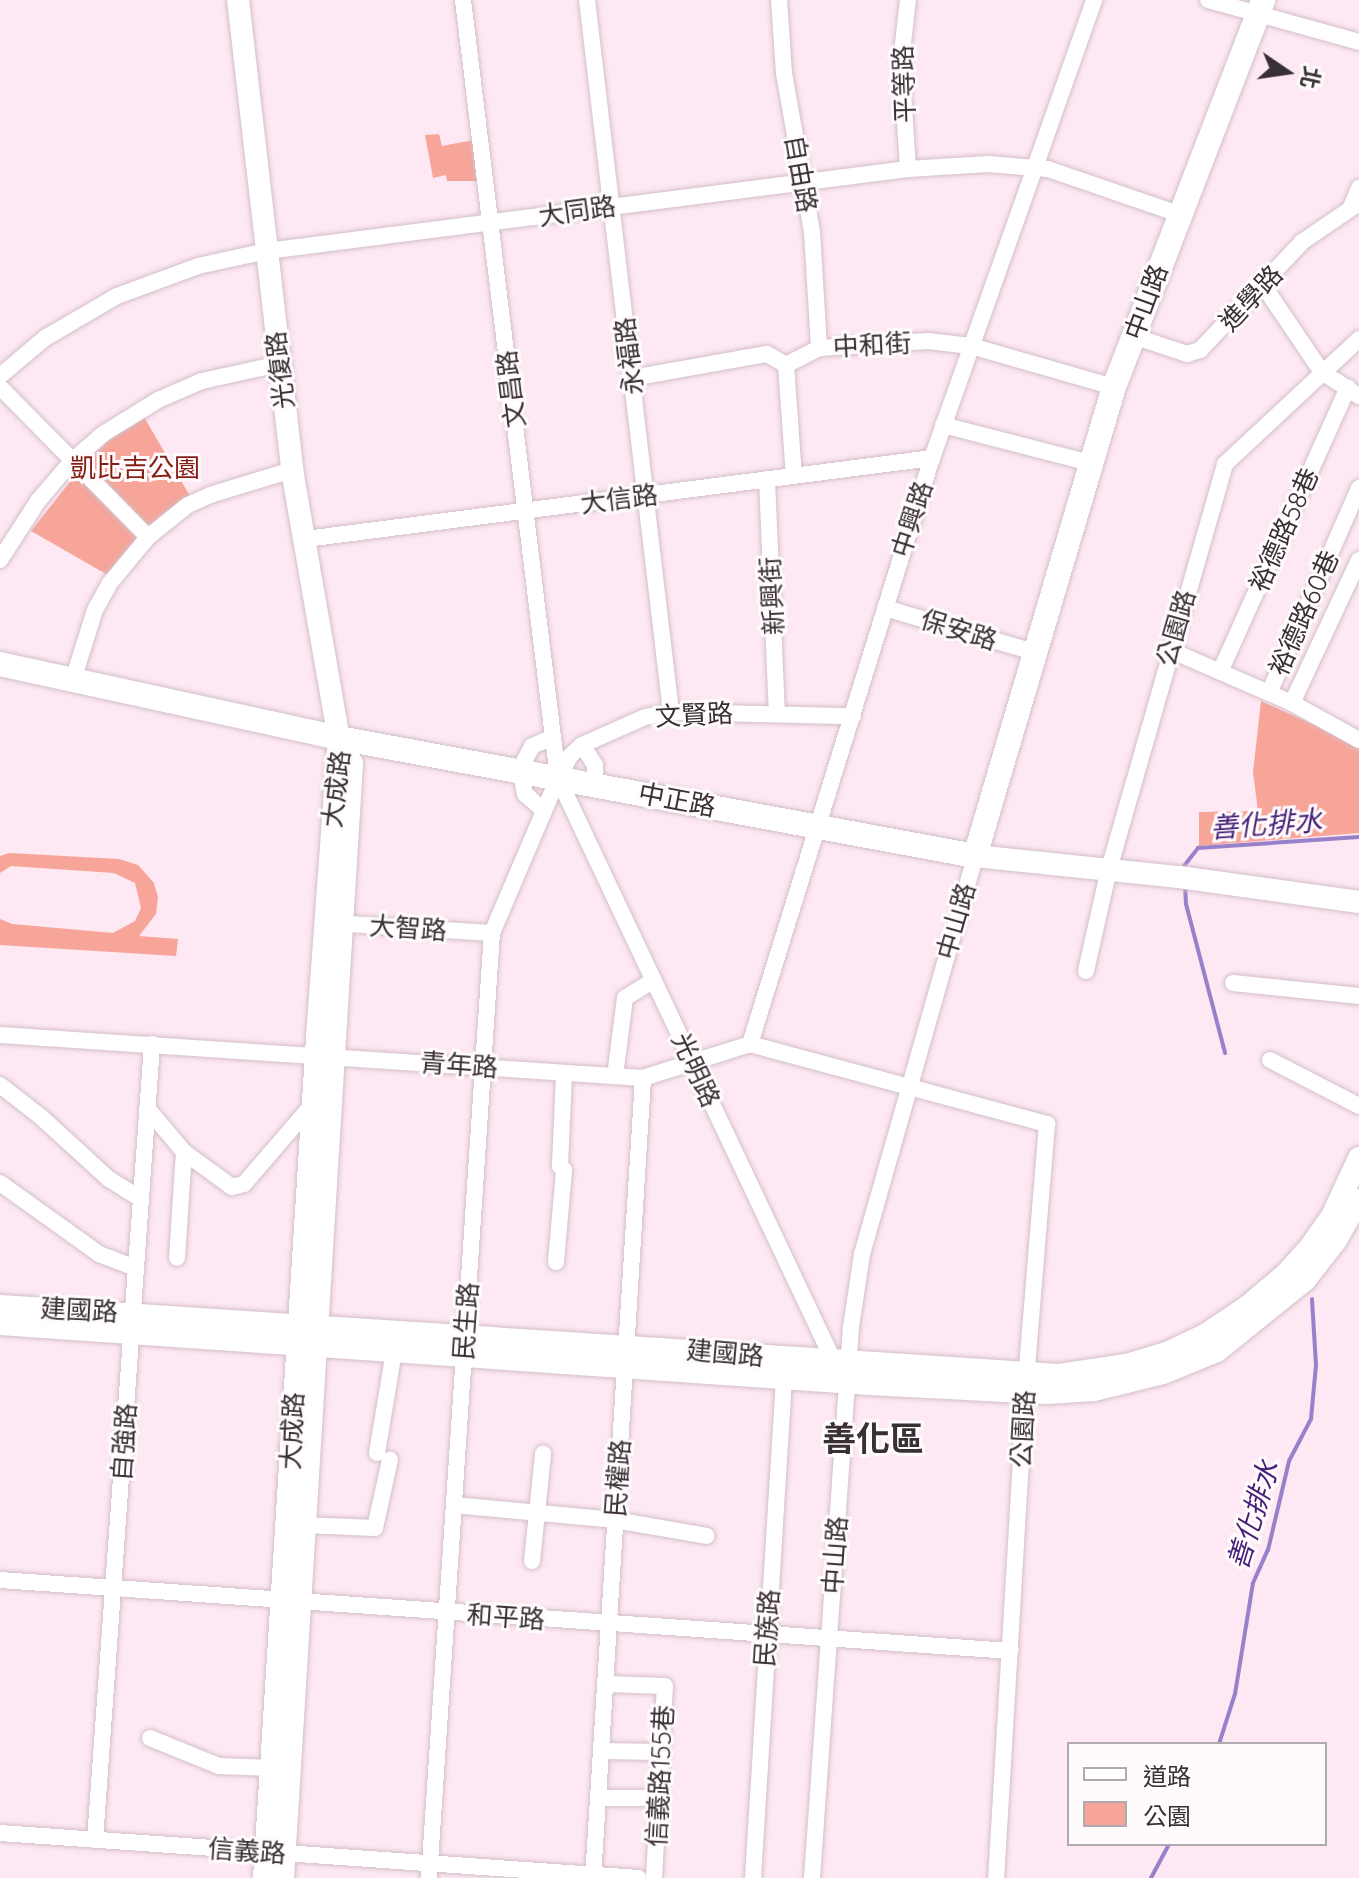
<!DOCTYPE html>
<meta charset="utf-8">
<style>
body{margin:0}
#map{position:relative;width:1359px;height:1878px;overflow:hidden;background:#fde8f3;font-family:Quicksand,"Noto Sans TC",sans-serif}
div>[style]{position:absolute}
.green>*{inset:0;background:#f6a598}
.stream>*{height:4px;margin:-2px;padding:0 2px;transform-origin:2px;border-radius:2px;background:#9881cb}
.roads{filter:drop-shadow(0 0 2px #d3bfca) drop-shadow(0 0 2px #d3bfca)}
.street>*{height:16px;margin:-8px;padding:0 8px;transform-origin:8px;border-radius:8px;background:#fff}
.secondary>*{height:22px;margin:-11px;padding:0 11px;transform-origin:11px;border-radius:11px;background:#fff}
.primary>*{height:24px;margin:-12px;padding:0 12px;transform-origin:12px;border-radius:12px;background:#fff}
span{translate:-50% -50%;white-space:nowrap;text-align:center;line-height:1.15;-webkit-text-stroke:6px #fffbfd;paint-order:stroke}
.street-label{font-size:26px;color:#383034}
.park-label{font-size:26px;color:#841d13}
.water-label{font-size:28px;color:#452078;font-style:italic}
.district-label{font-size:34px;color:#383034;font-weight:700}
.legend{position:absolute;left:1067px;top:1742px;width:260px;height:104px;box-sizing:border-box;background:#fffbfd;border:2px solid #afaaad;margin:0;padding:10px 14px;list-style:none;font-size:24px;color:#383034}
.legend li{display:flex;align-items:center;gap:16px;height:40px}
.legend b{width:40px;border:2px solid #afaaad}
.north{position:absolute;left:1247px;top:32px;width:80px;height:80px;-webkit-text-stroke:6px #fffbfd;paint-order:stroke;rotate:103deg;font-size:22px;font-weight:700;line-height:32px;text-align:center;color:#383034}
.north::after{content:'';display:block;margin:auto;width:28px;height:36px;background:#383034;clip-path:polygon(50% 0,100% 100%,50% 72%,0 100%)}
</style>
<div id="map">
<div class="green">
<i style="clip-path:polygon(439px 134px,442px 146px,479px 139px,484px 181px,447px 181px,446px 175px,433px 178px,425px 135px)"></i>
<i style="clip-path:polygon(144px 417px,190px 496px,149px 526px,87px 462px,113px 436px)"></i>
<i style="clip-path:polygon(73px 478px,82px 479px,139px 537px,113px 578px,31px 531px)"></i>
<i style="clip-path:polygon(1261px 701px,1359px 745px,1359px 833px,1199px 846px,1199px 812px,1258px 811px,1253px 772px)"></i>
<i style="clip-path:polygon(9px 853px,119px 859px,138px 865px,154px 883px,158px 897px,156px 914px,139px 936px,178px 939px,176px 956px,0 945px,0 919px,12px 924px,113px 933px,135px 921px,141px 908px,135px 883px,114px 873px,11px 866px,0 873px,0 856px)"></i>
</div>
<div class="stream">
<i style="left:1184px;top:872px;width:6px;rotate:-90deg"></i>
<i style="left:1184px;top:866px;width:23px;rotate:-52deg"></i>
<i style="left:1198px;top:848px;width:161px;rotate:-3.9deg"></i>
<i style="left:1185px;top:885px;width:19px;rotate:87deg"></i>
<i style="left:1186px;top:904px;width:154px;rotate:75.3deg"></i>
<i style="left:1219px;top:1744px;width:52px;rotate:-72.3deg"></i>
<i style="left:1235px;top:1694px;width:112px;rotate:-80.8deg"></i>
<i style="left:1253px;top:1583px;width:36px;rotate:-66deg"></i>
<i style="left:1268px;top:1550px;width:91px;rotate:-76.7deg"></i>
<i style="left:1289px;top:1461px;width:47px;rotate:-62.4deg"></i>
<i style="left:1311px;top:1419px;width:54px;rotate:-84.7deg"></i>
<i style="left:1316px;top:1365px;width:66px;rotate:-93.5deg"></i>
<i style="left:1151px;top:1878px;width:38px;rotate:-62deg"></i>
</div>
<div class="roads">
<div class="street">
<i style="left:463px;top:0;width:784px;rotate:83.04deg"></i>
<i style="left:558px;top:778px;width:646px;rotate:64.7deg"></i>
<i style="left:587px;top:0;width:717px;rotate:83.27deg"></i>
<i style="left:779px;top:0;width:73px;rotate:86.1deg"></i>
<i style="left:784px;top:73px;width:161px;rotate:80deg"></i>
<i style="left:812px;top:232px;width:116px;rotate:86.5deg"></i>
<i style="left:1208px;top:0;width:157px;rotate:15.5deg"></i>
<i style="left:908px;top:169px;width:108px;rotate:-93.7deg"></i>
<i style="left:901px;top:61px;width:61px;rotate:-83.5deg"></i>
<i style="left:1351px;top:207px;width:21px;rotate:-67deg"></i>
<i style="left:1263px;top:285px;width:105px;rotate:55.9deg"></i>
<i style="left:1322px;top:372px;width:44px;rotate:33deg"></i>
<i style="left:1133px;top:336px;width:57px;rotate:18.4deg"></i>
<i style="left:1187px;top:354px;width:14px;rotate:-17deg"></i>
<i style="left:1200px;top:350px;width:149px;rotate:-46.6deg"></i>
<i style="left:1302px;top:242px;width:69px;rotate:-34.4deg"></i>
<i style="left:786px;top:365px;width:111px;rotate:85.9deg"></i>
<i style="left:0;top:376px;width:59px;rotate:-40.2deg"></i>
<i style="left:45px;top:338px;width:83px;rotate:-30.3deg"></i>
<i style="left:117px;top:296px;width:86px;rotate:-20.3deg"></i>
<i style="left:198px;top:266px;width:71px;rotate:-12.3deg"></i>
<i style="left:267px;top:251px;width:646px;rotate:-7.29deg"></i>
<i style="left:908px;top:169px;width:81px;rotate:-3.5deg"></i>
<i style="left:989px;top:164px;width:59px;rotate:4.8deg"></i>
<i style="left:1048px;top:169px;width:139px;rotate:19deg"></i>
<i style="left:632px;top:378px;width:137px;rotate:-10.1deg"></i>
<i style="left:767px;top:354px;width:22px;rotate:30deg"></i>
<i style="left:786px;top:365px;width:37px;rotate:-27deg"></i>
<i style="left:819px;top:348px;width:109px;rotate:-3.7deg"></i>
<i style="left:928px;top:341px;width:43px;rotate:6.6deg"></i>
<i style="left:971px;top:346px;width:149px;rotate:16deg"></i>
<i style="left:0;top:387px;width:211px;rotate:45.4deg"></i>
<i style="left:943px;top:425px;width:152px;rotate:14.5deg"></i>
<i style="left:767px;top:479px;width:234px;rotate:87.6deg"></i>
<i style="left:306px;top:539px;width:631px;rotate:-7.37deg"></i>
<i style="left:0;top:560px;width:70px;rotate:-57.2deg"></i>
<i style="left:38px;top:501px;width:52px;rotate:-49.6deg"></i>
<i style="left:72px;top:461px;width:41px;rotate:-41.1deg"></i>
<i style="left:103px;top:434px;width:65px;rotate:-31.7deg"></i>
<i style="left:158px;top:400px;width:48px;rotate:-23.4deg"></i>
<i style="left:202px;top:381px;width:79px;rotate:-12.4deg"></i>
<i style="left:885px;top:608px;width:155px;rotate:16.5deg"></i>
<i style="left:1170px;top:650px;width:133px;rotate:23.5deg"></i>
<i style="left:1292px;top:703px;width:77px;rotate:28.9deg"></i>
<i style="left:1220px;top:672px;width:312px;rotate:-65.8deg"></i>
<i style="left:73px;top:680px;width:73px;rotate:-72.6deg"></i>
<i style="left:95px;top:610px;width:31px;rotate:-61deg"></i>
<i style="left:110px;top:583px;width:60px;rotate:-50.4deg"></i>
<i style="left:148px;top:537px;width:51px;rotate:-38.7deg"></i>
<i style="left:188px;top:505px;width:24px;rotate:-24deg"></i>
<i style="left:210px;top:495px;width:86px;rotate:-17deg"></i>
<i style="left:1269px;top:693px;width:224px;rotate:-66.3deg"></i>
<i style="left:1292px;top:703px;width:158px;rotate:-64.9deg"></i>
<i style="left:582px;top:745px;width:24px;rotate:57deg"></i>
<i style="left:595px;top:765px;width:20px;rotate:90deg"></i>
<i style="left:544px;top:811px;width:25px;rotate:-138deg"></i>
<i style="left:525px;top:794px;width:25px;rotate:-101deg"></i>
<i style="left:520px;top:769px;width:26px;rotate:-62deg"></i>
<i style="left:532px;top:746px;width:23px;rotate:-23deg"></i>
<i style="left:333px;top:923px;width:159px;rotate:3.6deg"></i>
<i style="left:1086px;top:971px;width:105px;rotate:-77.3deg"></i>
<i style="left:1109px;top:869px;width:421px;rotate:-74deg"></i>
<i style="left:1225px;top:464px;width:183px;rotate:-43deg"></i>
<i style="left:1233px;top:983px;width:127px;rotate:5.9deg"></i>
<i style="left:0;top:1035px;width:644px;rotate:3.83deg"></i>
<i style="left:643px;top:1078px;width:112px;rotate:-17.6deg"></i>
<i style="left:750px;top:1044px;width:308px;rotate:15.1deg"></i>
<i style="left:1047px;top:1124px;width:269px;rotate:94.7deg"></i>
<i style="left:1025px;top:1392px;width:487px;rotate:93.4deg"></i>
<i style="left:750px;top:1044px;width:614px;rotate:-72.75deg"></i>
<i style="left:932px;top:458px;width:486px;rotate:-70.5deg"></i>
<i style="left:1270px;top:1060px;width:100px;rotate:27.3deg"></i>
<i style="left:615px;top:1076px;width:79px;rotate:-82.7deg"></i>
<i style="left:625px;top:998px;width:34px;rotate:-32deg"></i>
<i style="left:0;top:1085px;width:52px;rotate:38deg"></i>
<i style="left:41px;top:1117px;width:92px;rotate:42.4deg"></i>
<i style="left:109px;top:1179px;width:38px;rotate:32deg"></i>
<i style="left:147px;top:1108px;width:57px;rotate:49.9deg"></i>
<i style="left:184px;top:1152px;width:106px;rotate:93.8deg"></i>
<i style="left:184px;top:1152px;width:59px;rotate:36.1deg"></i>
<i style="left:232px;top:1187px;width:12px;rotate:-14deg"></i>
<i style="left:244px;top:1184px;width:104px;rotate:-49.3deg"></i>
<i style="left:0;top:1183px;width:122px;rotate:35.6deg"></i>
<i style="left:99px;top:1254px;width:40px;rotate:21deg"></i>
<i style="left:556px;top:1262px;width:92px;rotate:-85deg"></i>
<i style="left:564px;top:1170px;width:6px;rotate:-135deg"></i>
<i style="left:560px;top:1166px;width:93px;rotate:-87.5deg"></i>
<i style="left:377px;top:1453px;width:103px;rotate:-80.5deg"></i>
<i style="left:454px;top:1505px;width:162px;rotate:5.3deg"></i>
<i style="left:615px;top:1520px;width:93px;rotate:9.9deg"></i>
<i style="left:304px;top:1525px;width:71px;rotate:2.4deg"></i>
<i style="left:375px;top:1528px;width:70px;rotate:-77.6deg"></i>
<i style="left:532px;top:1561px;width:108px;rotate:-84.1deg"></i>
<i style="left:0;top:1580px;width:1013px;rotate:4.02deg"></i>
<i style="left:605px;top:1684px;width:60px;rotate:1.9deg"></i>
<i style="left:665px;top:1686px;width:192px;rotate:93.3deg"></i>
<i style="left:150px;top:1738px;width:74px;rotate:22.1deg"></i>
<i style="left:219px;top:1766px;width:52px;rotate:2.2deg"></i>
<i style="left:601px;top:1751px;width:60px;rotate:1deg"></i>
<i style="left:598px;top:1798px;width:60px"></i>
<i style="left:0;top:1833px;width:640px;rotate:4.03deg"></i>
<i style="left:95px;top:1840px;width:798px;rotate:-85.9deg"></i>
<i style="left:429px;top:1878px;width:947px;rotate:-86.19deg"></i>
<i style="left:492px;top:933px;width:168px;rotate:-66.9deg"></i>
<i style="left:558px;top:778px;width:25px;rotate:-61deg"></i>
<i style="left:570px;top:756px;width:16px;rotate:-43deg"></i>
<i style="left:582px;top:745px;width:69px;rotate:-24deg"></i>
<i style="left:645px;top:717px;width:26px;rotate:-11deg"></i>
<i style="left:671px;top:712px;width:182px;rotate:1.3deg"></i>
<i style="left:593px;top:1878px;width:802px;rotate:-86.42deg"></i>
<i style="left:753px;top:1878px;width:501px;rotate:-86.45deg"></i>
<i style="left:812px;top:1878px;width:552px;rotate:-85.95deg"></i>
<i style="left:851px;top:1327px;width:74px;rotate:-81.4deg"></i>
<i style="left:862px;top:1254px;width:414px;rotate:-74.1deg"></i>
</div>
<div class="secondary">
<i style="left:238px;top:0;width:473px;rotate:83.4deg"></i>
<i style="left:292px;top:470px;width:272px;rotate:80.1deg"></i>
<i style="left:339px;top:738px;width:29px;rotate:63deg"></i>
<i style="left:352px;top:764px;width:1116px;rotate:93.54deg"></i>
<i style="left:975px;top:856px;width:205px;rotate:5.9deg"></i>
<i style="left:1179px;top:877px;width:182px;rotate:7.9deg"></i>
<i style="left:0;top:1306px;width:1061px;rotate:3.73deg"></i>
<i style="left:1059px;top:1375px;width:68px;rotate:-8.5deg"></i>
<i style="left:1126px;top:1365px;width:43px;rotate:-16.3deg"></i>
<i style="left:1167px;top:1353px;width:42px;rotate:-25.3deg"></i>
<i style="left:1205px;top:1335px;width:50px;rotate:-33.7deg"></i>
<i style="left:1247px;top:1307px;width:51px;rotate:-40.2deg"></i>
<i style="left:1286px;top:1274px;width:38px;rotate:-48deg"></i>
<i style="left:1311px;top:1246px;width:39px;rotate:-55deg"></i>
<i style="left:1333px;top:1214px;width:62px;rotate:-65.1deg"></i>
<i style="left:0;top:1324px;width:871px;rotate:3.95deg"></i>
<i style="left:869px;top:1384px;width:178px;rotate:2.9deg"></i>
<i style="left:1047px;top:1393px;width:47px;rotate:-3.7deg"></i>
<i style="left:1094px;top:1390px;width:71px;rotate:-13.8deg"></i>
<i style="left:1163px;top:1373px;width:58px;rotate:-22.2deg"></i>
<i style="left:1217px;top:1351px;width:113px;rotate:-38.9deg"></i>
<i style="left:1305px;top:1280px;width:51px;rotate:-52.2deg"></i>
<i style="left:1336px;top:1240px;width:46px;rotate:-60.1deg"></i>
<i style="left:264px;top:1878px;width:843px;rotate:-86.39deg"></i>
<i style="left:317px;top:1037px;width:300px;rotate:-85.8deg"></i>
</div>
<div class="primary">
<i style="left:0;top:664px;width:347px;rotate:12.3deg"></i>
<i style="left:339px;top:738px;width:647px;rotate:10.51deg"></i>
<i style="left:975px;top:856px;width:489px;rotate:-73.5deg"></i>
<i style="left:1114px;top:387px;width:415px;rotate:-68.9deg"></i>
</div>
</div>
<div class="street-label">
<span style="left:904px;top:84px;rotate:-92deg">平等路</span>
<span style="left:801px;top:174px;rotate:80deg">自由路</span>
<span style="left:577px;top:211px;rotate:-8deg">大同路</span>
<span style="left:1251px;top:298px;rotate:-47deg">進學路</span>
<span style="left:1146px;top:302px;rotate:-70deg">中山路</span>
<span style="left:872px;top:345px;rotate:-3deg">中和街</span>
<span style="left:629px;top:356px;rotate:-97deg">永福路</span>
<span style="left:280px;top:370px;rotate:-97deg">光復路</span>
<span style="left:511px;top:389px;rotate:-97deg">文昌路</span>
<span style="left:619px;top:499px;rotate:-7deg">大信路</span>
<span style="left:912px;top:519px;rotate:-72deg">中興路</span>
<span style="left:1284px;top:530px;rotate:-66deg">裕德路58巷</span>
<span style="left:772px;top:596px;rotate:-93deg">新興街</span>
<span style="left:1304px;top:613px;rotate:-66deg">裕德路60巷</span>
<span style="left:1176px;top:628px;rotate:-74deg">公園路</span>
<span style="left:959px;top:630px;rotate:17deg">保安路</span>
<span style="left:694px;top:715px;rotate:-3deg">文賢路</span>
<span style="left:336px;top:789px;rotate:-83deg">大成路</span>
<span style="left:677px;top:800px;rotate:11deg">中正路</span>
<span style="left:956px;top:921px;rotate:-74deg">中山路</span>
<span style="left:408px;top:928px;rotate:4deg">大智路</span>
<span style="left:459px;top:1065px;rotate:4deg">青年路</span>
<span style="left:696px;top:1070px;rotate:65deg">光明路</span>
<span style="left:79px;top:1310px;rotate:3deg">建國路</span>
<span style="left:466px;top:1321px;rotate:-86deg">民生路</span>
<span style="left:725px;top:1353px;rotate:5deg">建國路</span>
<span style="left:1023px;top:1429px;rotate:-87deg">公園路</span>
<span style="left:292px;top:1431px;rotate:-87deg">大成路</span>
<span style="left:124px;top:1442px;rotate:-86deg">自強路</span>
<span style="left:618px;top:1478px;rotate:-86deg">民權路</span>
<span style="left:835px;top:1555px;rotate:-86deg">中山路</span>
<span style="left:506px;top:1617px;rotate:4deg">和平路</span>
<span style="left:767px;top:1628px;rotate:-86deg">民族路</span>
<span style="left:660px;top:1776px;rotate:-87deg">信義路155巷</span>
<span style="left:247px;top:1851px;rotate:4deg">信義路</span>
</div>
<div class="park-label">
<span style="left:135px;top:468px">凱比吉公園</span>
</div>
<div class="water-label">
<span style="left:1266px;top:824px;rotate:-4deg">善化排水</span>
<span style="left:1253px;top:1515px;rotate:-73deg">善化排水</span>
</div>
<div class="district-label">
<span style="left:873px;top:1439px">善化區</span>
</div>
<ul class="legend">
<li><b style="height:10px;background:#fff"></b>道路</li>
<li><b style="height:22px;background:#f6a598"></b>公園</li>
</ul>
<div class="north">北</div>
</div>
